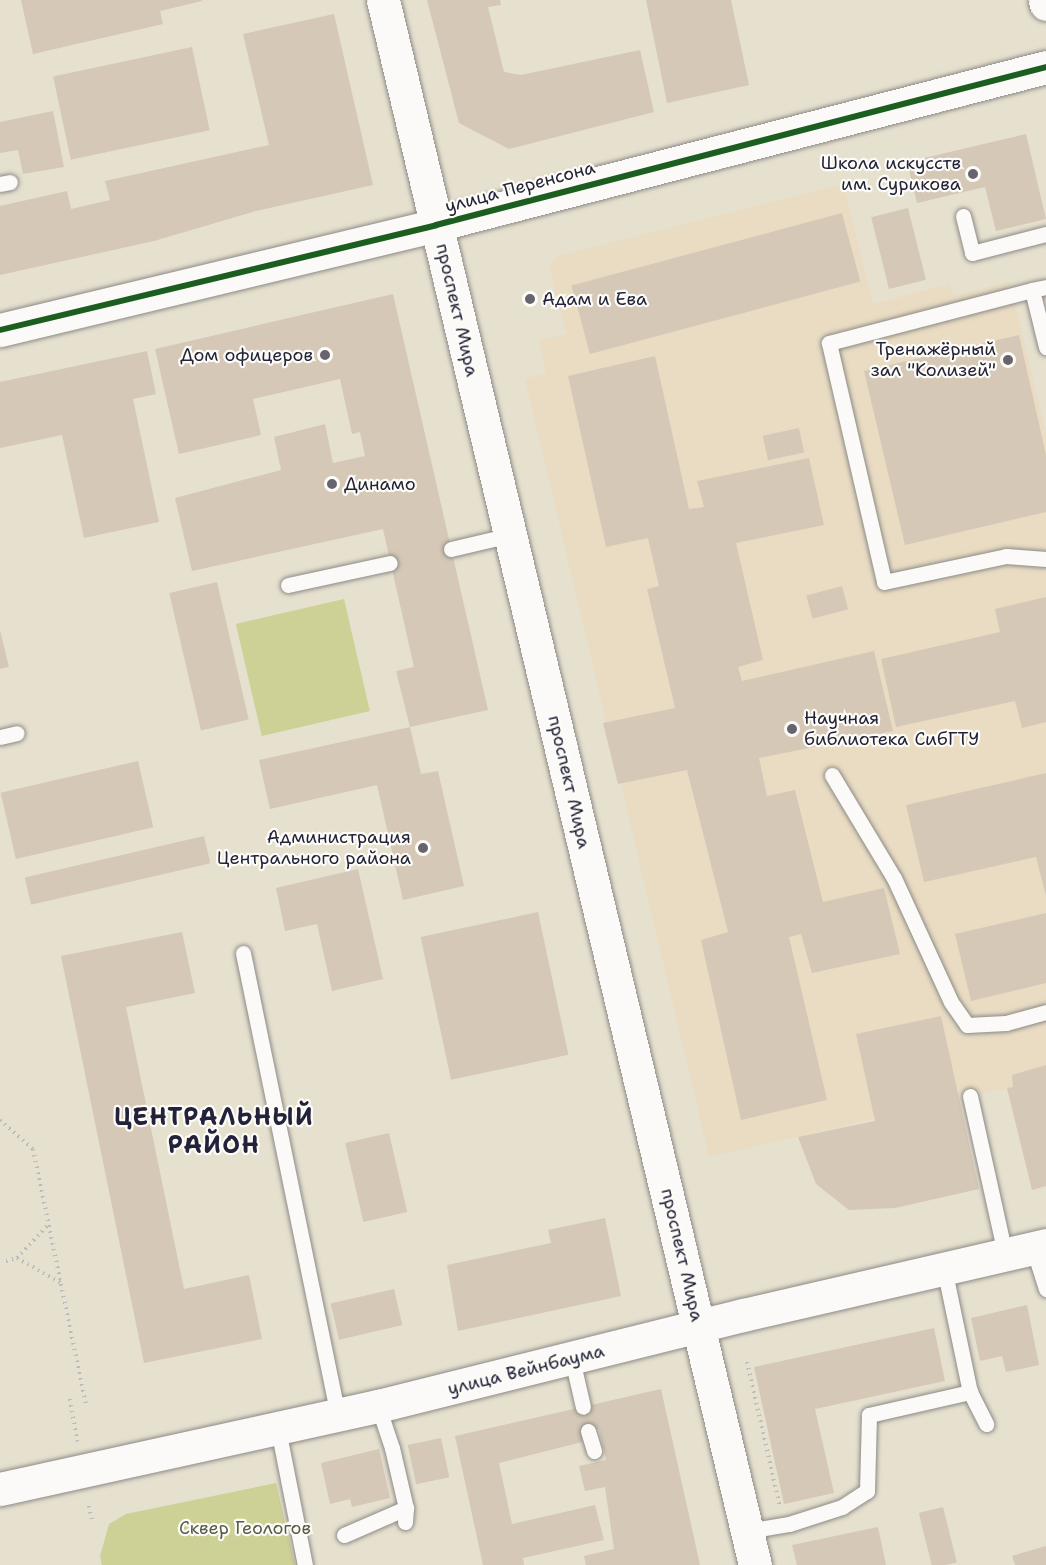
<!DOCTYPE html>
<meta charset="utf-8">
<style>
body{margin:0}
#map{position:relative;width:1046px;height:1565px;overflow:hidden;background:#e6e0cf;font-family:"Shantell Sans",sans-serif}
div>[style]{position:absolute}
.built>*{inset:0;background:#e9dcc3}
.green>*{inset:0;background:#cdd195;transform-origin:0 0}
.building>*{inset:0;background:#d5c8b7;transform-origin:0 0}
.path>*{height:4px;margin-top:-2px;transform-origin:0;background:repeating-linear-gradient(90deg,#bcbbbb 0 1.5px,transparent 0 6px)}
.roads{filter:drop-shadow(0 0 2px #8d8b86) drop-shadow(0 0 2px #8d8b86)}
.lane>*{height:15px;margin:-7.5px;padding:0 7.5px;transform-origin:7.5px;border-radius:7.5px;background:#fbfaf8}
.secondary>*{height:33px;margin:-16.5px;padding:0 16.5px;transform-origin:16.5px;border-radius:16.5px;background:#fbfaf8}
.primary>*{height:33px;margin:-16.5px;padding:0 16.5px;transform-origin:16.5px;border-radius:16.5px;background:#fbfaf8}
.highway>*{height:33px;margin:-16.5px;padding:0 16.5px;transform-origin:16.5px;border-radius:16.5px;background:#fbfaf8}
.cycleway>*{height:6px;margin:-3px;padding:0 3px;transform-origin:3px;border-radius:3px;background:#1b5e20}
.dots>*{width:16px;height:16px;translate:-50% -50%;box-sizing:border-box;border:3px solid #fdfcf7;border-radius:50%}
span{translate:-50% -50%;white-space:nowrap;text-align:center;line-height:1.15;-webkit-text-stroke:4.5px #fdfcf7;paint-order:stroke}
.poi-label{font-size:18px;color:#22223b}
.right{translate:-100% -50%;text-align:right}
.left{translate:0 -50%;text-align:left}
.street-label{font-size:18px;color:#22223b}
.park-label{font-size:18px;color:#565b4a}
.district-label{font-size:24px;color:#22223b;font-weight:700;letter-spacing:1.5px}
</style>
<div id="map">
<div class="built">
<i style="clip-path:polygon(843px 184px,873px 304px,950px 284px,953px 296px,1010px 282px,1046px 434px,1046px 1186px,1032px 1190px,1007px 1088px,709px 1157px,525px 379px,546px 373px,539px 341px,566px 334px,549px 266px,558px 256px)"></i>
</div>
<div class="green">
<i style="left:344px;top:599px;width:115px;height:111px;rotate:77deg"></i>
<i style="clip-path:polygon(276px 1483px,295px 1565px,102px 1565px,100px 1556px,109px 1524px,126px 1514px)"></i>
</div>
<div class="building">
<i style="clip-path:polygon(21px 0,202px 0,202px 1px,160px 11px,163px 24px,33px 54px)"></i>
<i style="clip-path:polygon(427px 0,500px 0,501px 5px,488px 7px,504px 72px,521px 75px,640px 50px,654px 112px,509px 149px,459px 123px)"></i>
<i style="clip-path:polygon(646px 0,731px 0,749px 85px,667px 103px)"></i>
<i style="clip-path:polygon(334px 14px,373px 185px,256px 211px,154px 241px,0 275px,0 206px,67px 191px,71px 209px,110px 200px,105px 181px,269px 145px,243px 34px)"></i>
<i style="left:192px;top:47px;width:85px;height:142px;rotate:78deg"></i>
<i style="clip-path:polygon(53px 111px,64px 167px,23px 174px,18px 150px,0 153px,0 122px)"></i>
<i style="clip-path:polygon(1026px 134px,1046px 219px,996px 231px,985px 187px,917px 203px,907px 162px)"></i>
<i style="left:908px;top:208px;width:74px;height:38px;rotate:76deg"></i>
<i style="left:842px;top:213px;width:71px;height:280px;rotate:75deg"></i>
<i style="clip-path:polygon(393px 294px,488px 710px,410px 727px,396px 671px,414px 667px,383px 529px,192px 571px,175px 498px,281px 470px,274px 437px,325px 424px,333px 463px,365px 456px,360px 432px,352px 434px,340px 379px,253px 399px,261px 435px,179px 454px,155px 349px)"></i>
<i style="clip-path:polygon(1019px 335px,1046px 455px,1046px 512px,905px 545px,864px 371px)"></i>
<i style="clip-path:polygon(147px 351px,156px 394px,133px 399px,159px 522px,84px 538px,62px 435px,0 448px,0 382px)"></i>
<i style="clip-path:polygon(655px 356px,689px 509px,704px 507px,697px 481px,809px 458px,824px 525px,736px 543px,763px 660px,738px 667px,742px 681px,874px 651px,893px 731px,759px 758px,767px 796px,795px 790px,823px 902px,884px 888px,900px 954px,812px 973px,801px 934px,789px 937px,827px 1100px,741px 1120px,701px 940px,728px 932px,687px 770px,618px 784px,603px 723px,675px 708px,647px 589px,659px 586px,648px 538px,606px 547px,568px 376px)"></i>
<i style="left:799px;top:428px;width:25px;height:37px;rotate:78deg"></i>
<i style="left:217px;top:582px;width:141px;height:49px;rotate:77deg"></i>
<i style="left:842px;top:586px;width:24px;height:37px;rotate:75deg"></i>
<i style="clip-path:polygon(1046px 597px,1046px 722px,1022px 728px,1015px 701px,896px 727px,881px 659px,1000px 632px,995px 609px)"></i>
<i style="clip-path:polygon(0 630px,9px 667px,0 669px)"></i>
<i style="clip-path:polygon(410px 727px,421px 774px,438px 771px,464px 886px,403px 900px,377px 785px,270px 809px,259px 760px)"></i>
<i style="left:138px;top:761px;width:68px;height:141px;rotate:77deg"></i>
<i style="clip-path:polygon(1046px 773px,1046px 896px,1036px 857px,924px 882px,906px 805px)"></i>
<i style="left:204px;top:836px;width:28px;height:184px;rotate:77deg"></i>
<i style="clip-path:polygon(358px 869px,383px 979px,332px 991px,317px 924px,285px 931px,276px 888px)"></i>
<i style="left:538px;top:912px;width:146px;height:120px;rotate:78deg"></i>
<i style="clip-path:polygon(1046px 913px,1046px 983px,971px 1001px,955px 934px)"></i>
<i style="clip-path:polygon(182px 932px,195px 993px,126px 1007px,184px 1289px,249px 1275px,262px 1339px,144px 1363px,61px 956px)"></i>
<i style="clip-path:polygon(941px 1016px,979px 1189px,895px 1208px,849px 1210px,816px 1184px,798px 1137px,875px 1121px,856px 1034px)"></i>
<i style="clip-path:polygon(1046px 1065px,1046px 1186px,1032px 1190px,1007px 1088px,1013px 1087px,1012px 1075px)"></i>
<i style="left:389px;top:1133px;width:81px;height:45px;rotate:77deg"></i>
<i style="clip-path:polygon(605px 1218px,621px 1296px,458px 1331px,447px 1265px,551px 1243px,548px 1230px)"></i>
<i style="left:394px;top:1289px;width:37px;height:65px;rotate:77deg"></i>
<i style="clip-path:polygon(1027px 1305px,1039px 1365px,1006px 1372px,1002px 1356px,980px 1361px,971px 1318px)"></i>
<i style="clip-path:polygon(934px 1328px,945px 1381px,815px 1409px,834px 1493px,784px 1504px,754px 1367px)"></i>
<i style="clip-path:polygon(661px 1389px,700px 1565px,586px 1565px,584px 1556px,614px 1549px,605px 1487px,585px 1491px,579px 1466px,606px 1460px,599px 1429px,588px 1431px,590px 1440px,499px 1463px,512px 1524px,595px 1505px,604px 1540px,523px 1558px,524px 1565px,483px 1565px,455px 1436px)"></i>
<i style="left:441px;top:1438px;width:40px;height:34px;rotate:78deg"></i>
<i style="clip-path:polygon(379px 1449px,390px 1498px,352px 1507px,350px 1499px,330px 1504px,321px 1463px)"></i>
<i style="left:943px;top:1507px;width:57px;height:25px;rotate:76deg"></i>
<i style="clip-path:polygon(878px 1527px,886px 1565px,797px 1565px,792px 1545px)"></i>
<i style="clip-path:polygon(1046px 1546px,1046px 1565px,1015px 1565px,1012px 1556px)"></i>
</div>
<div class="path">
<i style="left:0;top:1120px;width:44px;rotate:41.3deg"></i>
<i style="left:33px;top:1149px;width:260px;rotate:78.3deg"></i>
<i style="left:17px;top:1258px;width:51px;rotate:29.6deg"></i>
<i style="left:6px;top:1261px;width:11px;rotate:-15deg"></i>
<i style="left:17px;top:1258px;width:45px;rotate:-46.8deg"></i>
<i style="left:747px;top:1362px;width:149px;rotate:77.2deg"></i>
<i style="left:70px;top:1399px;width:43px;rotate:80.5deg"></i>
<i style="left:89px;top:1506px;width:14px;rotate:78deg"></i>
</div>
<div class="roads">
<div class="lane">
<i style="left:0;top:184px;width:10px;rotate:-11deg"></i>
<i style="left:963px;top:216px;width:38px;rotate:76deg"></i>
<i style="left:972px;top:253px;width:76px;rotate:-14.4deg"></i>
<i style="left:1046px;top:287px;width:14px;rotate:168deg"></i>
<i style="left:1032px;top:290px;width:59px;rotate:76.2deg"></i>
<i style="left:1032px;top:290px;width:210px;rotate:165.4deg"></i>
<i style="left:829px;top:343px;width:245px;rotate:77deg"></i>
<i style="left:884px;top:582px;width:125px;rotate:-12deg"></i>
<i style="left:1006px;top:556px;width:40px;rotate:4.3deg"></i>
<i style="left:451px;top:549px;width:61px;rotate:-13.3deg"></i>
<i style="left:288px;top:585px;width:104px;rotate:-12.2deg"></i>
<i style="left:0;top:737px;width:17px;rotate:-13deg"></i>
<i style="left:832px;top:775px;width:120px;rotate:59deg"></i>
<i style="left:894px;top:878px;width:136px;rotate:65.3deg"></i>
<i style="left:951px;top:1002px;width:28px;rotate:55deg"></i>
<i style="left:967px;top:1025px;width:39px;rotate:-3deg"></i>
<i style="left:1006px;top:1023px;width:41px;rotate:-15.4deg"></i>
<i style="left:243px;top:953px;width:471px;rotate:78.4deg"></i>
<i style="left:970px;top:1096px;width:162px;rotate:77.5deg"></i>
<i style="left:1033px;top:1248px;width:43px;rotate:72.4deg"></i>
<i style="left:944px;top:1268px;width:127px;rotate:78.2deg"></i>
<i style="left:970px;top:1392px;width:36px;rotate:63deg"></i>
<i style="left:572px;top:1359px;width:49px;rotate:77.1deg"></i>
<i style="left:378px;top:1406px;width:44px;rotate:71.6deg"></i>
<i style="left:392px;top:1448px;width:62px;rotate:76.9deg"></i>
<i style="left:406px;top:1508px;width:14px;rotate:94deg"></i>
<i style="left:278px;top:1429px;width:139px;rotate:78.8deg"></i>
<i style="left:588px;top:1431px;width:21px;rotate:73deg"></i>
<i style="left:747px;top:1531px;width:43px;rotate:-9.5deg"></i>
<i style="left:789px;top:1524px;width:56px;rotate:-17.8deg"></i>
<i style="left:842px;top:1507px;width:30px;rotate:-33deg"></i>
<i style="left:867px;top:1491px;width:76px;rotate:-88.5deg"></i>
<i style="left:869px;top:1415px;width:104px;rotate:-12.8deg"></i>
<i style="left:344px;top:1535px;width:68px;rotate:-23.5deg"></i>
</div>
<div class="secondary">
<i style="left:0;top:330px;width:448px;rotate:-13.5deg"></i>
<i style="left:436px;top:225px;width:630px;rotate:-14.52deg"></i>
</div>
<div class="primary">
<i style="left:383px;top:0;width:1609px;rotate:76.63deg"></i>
<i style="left:1045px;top:0;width:4px;rotate:76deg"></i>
</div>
<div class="highway">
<i style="left:0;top:1489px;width:387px;rotate:-12.4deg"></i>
<i style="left:378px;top:1406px;width:376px;rotate:-14deg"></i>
<i style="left:743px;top:1315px;width:311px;rotate:-13deg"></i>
</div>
</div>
<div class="cycleway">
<i style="left:0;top:330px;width:448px;rotate:-13.5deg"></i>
<i style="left:436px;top:225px;width:630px;rotate:-14.52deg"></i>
</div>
<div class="dots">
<i style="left:973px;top:174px;background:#67646f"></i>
<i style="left:530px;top:299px;background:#67646f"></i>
<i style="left:325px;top:355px;background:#67646f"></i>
<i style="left:1008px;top:360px;background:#67646f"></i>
<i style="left:332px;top:484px;background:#67646f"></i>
<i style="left:792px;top:729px;background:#67646f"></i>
<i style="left:423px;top:848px;background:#67646f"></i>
</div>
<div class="poi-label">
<span class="right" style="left:961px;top:174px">Школа искусств<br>им. Сурикова</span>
<span class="left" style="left:542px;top:299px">Адам и Ева</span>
<span class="right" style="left:996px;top:360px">Тренажёрный<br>зал "Колизей"</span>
<span class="right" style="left:313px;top:355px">Дом офицеров</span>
<span class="left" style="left:344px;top:484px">Динамо</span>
<span class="left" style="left:804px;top:729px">Научная<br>библиотека СибГТУ</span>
<span class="right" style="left:411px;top:848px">Администрация<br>Центрального района</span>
</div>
<div class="street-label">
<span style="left:520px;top:187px;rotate:-15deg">улица Перенсона</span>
<span style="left:457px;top:310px;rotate:77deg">проспект Мира</span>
<span style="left:569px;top:782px;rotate:77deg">проспект Мира</span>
<span style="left:682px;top:1255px;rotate:77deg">проспект Мира</span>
<span style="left:526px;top:1370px;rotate:-14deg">улица Вейнбаума</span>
</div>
<div class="park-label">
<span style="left:245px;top:1528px">Сквер Геологов</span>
</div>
<div class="district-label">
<span style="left:214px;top:1132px">ЦЕНТРАЛЬНЫЙ<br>РАЙОН</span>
</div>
</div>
